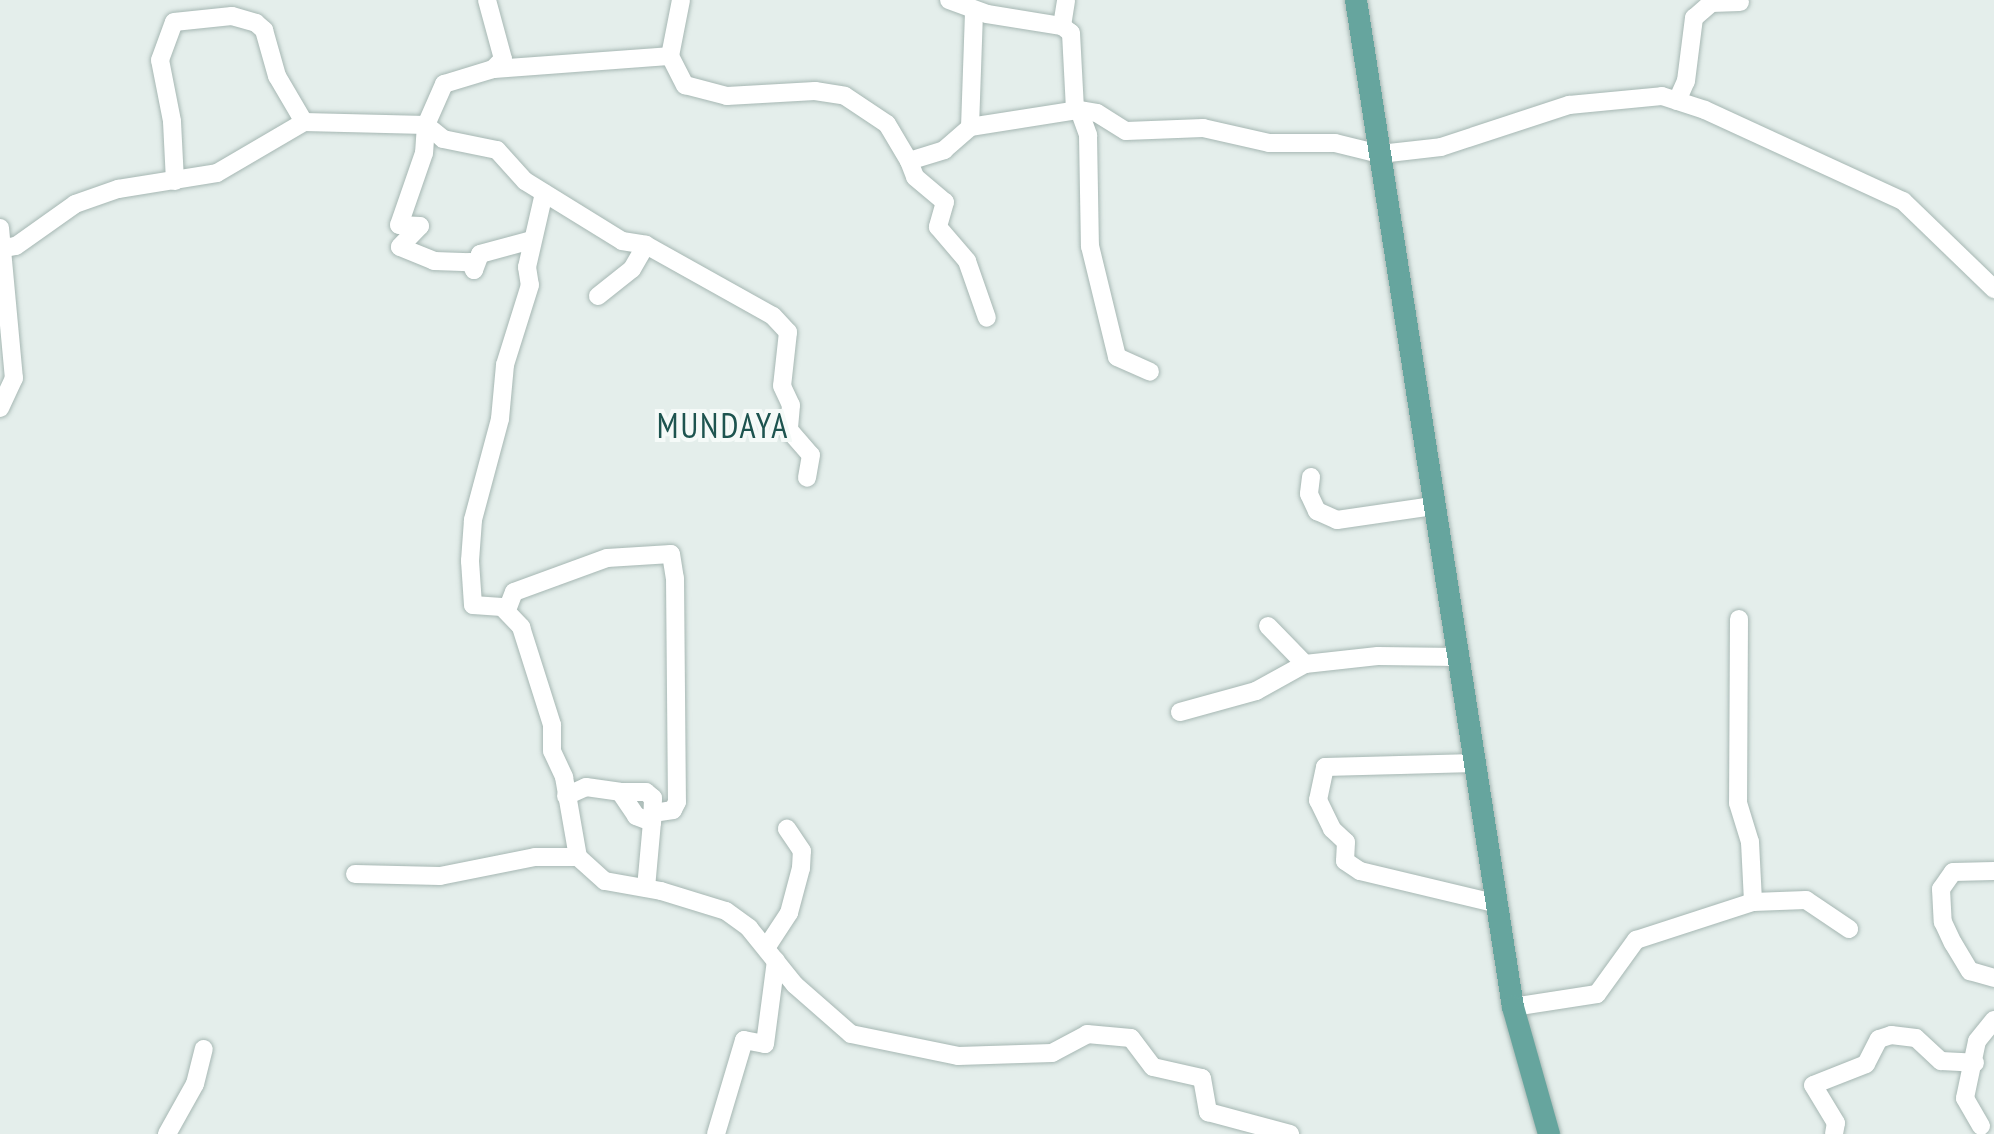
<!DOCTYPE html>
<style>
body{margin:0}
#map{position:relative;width:1994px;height:1134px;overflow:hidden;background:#e4eeeb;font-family:"PT Sans Narrow",sans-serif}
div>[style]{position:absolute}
.roads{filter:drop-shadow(0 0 2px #a6b7b3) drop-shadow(0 0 2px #a6b7b3)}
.minor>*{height:18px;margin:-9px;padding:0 9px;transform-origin:9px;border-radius:9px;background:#fff}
.major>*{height:22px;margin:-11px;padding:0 11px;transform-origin:11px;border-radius:11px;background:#66a59e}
span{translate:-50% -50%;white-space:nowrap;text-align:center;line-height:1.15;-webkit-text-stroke:8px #f5faf8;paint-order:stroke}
.quarter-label{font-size:34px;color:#1d544f;letter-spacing:2px}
</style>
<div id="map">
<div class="roads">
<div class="minor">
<i style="left:681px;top:0;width:57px;rotate:101.1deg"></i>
<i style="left:670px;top:56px;width:33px;rotate:63deg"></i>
<i style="left:685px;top:85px;width:43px;rotate:14.7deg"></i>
<i style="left:727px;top:96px;width:88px;rotate:-3.3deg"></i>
<i style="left:815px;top:91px;width:30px;rotate:9deg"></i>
<i style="left:845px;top:96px;width:50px;rotate:33.7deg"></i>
<i style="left:887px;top:124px;width:43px;rotate:59.3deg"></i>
<i style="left:909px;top:161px;width:37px;rotate:-17deg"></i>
<i style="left:944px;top:150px;width:35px;rotate:-41deg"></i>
<i style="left:970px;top:127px;width:116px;rotate:-88deg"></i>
<i style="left:949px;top:0;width:40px;rotate:20.2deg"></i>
<i style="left:987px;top:14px;width:76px;rotate:9.1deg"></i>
<i style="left:1062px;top:26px;width:11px;rotate:38deg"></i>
<i style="left:1071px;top:33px;width:77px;rotate:87deg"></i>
<i style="left:1062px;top:26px;width:26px;rotate:-81deg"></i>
<i style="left:493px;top:69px;width:177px;rotate:-4.2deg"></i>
<i style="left:1677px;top:101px;width:22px;rotate:-66deg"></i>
<i style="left:1686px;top:81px;width:64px;rotate:-82.8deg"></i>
<i style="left:1694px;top:18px;width:23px;rotate:-41deg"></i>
<i style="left:1711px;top:3px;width:29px;rotate:-2deg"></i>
<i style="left:1079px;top:110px;width:27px;rotate:70deg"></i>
<i style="left:1088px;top:135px;width:111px;rotate:89deg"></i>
<i style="left:1090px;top:246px;width:114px;rotate:76.3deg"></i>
<i style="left:1117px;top:357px;width:36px;rotate:24deg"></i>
<i style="left:426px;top:125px;width:22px;rotate:39deg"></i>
<i style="left:443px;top:139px;width:55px;rotate:11.5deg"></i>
<i style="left:497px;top:150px;width:42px;rotate:47.9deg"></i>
<i style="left:525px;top:181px;width:114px;rotate:31.7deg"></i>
<i style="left:622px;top:241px;width:24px;rotate:9deg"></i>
<i style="left:646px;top:245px;width:145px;rotate:29.2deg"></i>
<i style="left:773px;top:316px;width:22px;rotate:47deg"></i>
<i style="left:788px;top:332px;width:54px;rotate:96.3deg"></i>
<i style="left:782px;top:386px;width:21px;rotate:65deg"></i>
<i style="left:791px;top:405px;width:25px;rotate:95deg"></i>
<i style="left:789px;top:430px;width:33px;rotate:49deg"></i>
<i style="left:811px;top:455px;width:23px;rotate:100deg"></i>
<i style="left:426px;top:125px;width:28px;rotate:94deg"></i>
<i style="left:424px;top:153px;width:76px;rotate:109.1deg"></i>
<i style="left:399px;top:225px;width:21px;rotate:3deg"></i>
<i style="left:420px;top:226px;width:29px;rotate:134deg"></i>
<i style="left:400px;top:247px;width:37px;rotate:22deg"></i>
<i style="left:434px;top:261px;width:36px;rotate:2deg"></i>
<i style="left:470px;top:262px;width:9px;rotate:63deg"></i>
<i style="left:474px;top:270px;width:17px;rotate:-69deg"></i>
<i style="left:480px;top:254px;width:54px;rotate:-15.1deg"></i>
<i style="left:970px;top:127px;width:110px;rotate:-8.9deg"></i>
<i style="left:1079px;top:110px;width:18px;rotate:9deg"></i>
<i style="left:1097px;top:113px;width:34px;rotate:32deg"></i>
<i style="left:1126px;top:131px;width:77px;rotate:-2.2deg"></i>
<i style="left:1203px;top:128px;width:68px;rotate:12.8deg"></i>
<i style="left:1269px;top:143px;width:66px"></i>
<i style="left:1335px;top:143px;width:46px;rotate:13.7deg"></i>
<i style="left:1380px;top:154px;width:61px;rotate:-6.5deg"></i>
<i style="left:1441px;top:147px;width:135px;rotate:-18.2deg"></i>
<i style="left:1569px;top:105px;width:93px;rotate:-5.5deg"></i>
<i style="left:1662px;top:96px;width:45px;rotate:18deg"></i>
<i style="left:1705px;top:110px;width:218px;rotate:24.7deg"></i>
<i style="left:1903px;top:201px;width:127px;rotate:44deg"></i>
<i style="left:909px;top:161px;width:17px;rotate:69deg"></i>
<i style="left:915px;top:177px;width:39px;rotate:40deg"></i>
<i style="left:945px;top:202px;width:26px;rotate:106deg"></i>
<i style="left:938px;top:227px;width:45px;rotate:49.5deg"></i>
<i style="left:967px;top:261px;width:60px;rotate:70.7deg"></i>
<i style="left:175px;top:181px;width:60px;rotate:-92.9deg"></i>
<i style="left:172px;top:121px;width:62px;rotate:-101.1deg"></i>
<i style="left:160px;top:60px;width:40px;rotate:-69.8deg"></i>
<i style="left:174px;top:22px;width:58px;rotate:-5.9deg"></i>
<i style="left:232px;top:16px;width:25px;rotate:16deg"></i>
<i style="left:256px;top:23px;width:11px;rotate:41deg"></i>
<i style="left:264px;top:30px;width:48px;rotate:74.2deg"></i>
<i style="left:277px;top:76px;width:53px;rotate:59.6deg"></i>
<i style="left:544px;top:193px;width:76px;rotate:102.9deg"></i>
<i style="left:527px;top:267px;width:18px;rotate:81deg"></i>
<i style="left:530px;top:285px;width:84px;rotate:107.4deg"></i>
<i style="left:505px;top:365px;width:54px;rotate:95.3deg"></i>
<i style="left:500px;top:419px;width:105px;rotate:105deg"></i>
<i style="left:473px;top:520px;width:41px;rotate:94.2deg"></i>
<i style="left:470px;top:561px;width:44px;rotate:86.1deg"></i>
<i style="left:473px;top:605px;width:29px;rotate:4deg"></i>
<i style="left:502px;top:607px;width:28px;rotate:46deg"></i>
<i style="left:521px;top:627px;width:103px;rotate:72.4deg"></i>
<i style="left:552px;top:725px;width:26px;rotate:90deg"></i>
<i style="left:552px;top:751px;width:29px;rotate:65deg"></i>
<i style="left:564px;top:777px;width:81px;rotate:80.1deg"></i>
<i style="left:578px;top:857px;width:36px;rotate:42deg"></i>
<i style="left:605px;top:881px;width:57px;rotate:10.1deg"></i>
<i style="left:661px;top:891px;width:68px;rotate:17.1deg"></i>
<i style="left:726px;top:911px;width:29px;rotate:36deg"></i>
<i style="left:749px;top:928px;width:73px;rotate:51.1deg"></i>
<i style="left:795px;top:985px;width:74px;rotate:41.2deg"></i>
<i style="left:851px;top:1034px;width:109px;rotate:11.6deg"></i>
<i style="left:958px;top:1056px;width:94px;rotate:-1.8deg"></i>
<i style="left:1052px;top:1053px;width:40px;rotate:-28deg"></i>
<i style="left:1087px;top:1034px;width:44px;rotate:5.2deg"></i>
<i style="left:1131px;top:1038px;width:36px;rotate:53deg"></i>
<i style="left:1153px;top:1067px;width:50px;rotate:12.7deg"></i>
<i style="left:1202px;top:1078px;width:35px;rotate:80deg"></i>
<i style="left:1208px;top:1112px;width:85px;rotate:15deg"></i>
<i style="left:0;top:228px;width:151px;rotate:84.7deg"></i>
<i style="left:14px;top:378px;width:33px;rotate:115deg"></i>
<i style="left:0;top:249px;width:16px;rotate:-11deg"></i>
<i style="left:16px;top:246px;width:72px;rotate:-35.4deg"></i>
<i style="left:75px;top:204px;width:46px;rotate:-19.2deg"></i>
<i style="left:118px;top:189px;width:100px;rotate:-9.2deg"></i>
<i style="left:217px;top:173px;width:101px;rotate:-30.4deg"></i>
<i style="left:304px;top:122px;width:122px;rotate:1.4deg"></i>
<i style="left:426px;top:125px;width:45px;rotate:-66.3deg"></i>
<i style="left:444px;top:84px;width:51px;rotate:-17deg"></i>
<i style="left:493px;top:69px;width:14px;rotate:-45deg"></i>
<i style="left:503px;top:59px;width:61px;rotate:-105.2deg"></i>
<i style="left:598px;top:296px;width:43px;rotate:-38.5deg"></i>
<i style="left:632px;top:269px;width:28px;rotate:-60deg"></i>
<i style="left:1311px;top:477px;width:17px;rotate:97deg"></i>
<i style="left:1309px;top:494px;width:19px;rotate:65deg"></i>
<i style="left:1317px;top:511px;width:22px;rotate:24deg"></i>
<i style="left:1337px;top:520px;width:97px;rotate:-8.3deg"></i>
<i style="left:507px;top:610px;width:19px;rotate:-69deg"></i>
<i style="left:514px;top:592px;width:99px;rotate:-20.1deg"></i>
<i style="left:607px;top:558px;width:64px;rotate:-3.6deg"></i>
<i style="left:671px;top:554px;width:24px;rotate:81deg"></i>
<i style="left:675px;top:578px;width:224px;rotate:89.5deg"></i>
<i style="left:677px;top:802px;width:9px;rotate:117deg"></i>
<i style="left:673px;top:810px;width:19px;rotate:171deg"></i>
<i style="left:1739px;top:619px;width:184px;rotate:90.3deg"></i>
<i style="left:1738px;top:803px;width:41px;rotate:72.9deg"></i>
<i style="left:1750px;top:842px;width:60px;rotate:87.1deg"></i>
<i style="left:1268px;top:626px;width:53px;rotate:45.8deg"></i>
<i style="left:1180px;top:712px;width:79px;rotate:-15.4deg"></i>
<i style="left:1256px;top:691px;width:56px;rotate:-28.9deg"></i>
<i style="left:1305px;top:664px;width:73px;rotate:-6.3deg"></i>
<i style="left:1378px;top:656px;width:79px;rotate:0.7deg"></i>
<i style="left:1475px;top:763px;width:150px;rotate:178.5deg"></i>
<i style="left:1325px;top:767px;width:34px;rotate:102deg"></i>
<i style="left:1318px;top:800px;width:32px;rotate:64deg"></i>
<i style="left:1332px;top:829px;width:19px;rotate:43deg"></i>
<i style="left:1346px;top:842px;width:19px;rotate:93deg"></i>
<i style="left:1345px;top:861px;width:18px;rotate:34deg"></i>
<i style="left:1360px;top:871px;width:142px;rotate:13.4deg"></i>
<i style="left:620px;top:792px;width:26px"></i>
<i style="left:646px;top:792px;width:9px;rotate:41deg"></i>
<i style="left:653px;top:798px;width:24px;rotate:92deg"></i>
<i style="left:566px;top:796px;width:22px;rotate:-24deg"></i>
<i style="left:586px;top:787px;width:34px;rotate:8deg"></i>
<i style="left:620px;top:792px;width:29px;rotate:56deg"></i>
<i style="left:636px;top:816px;width:17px;rotate:21deg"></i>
<i style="left:652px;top:822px;width:66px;rotate:95.2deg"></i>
<i style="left:1994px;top:871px;width:41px;rotate:178.6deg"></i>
<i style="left:1953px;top:872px;width:21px;rotate:125deg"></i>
<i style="left:1941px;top:889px;width:33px;rotate:87deg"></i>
<i style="left:1943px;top:922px;width:23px;rotate:65deg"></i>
<i style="left:1953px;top:943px;width:33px;rotate:59deg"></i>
<i style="left:1970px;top:971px;width:25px;rotate:16deg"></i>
<i style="left:355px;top:874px;width:85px;rotate:1.3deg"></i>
<i style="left:440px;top:876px;width:97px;rotate:-11.3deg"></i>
<i style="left:535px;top:857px;width:43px"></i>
<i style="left:766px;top:948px;width:42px;rotate:-56.7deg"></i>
<i style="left:789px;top:913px;width:47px;rotate:-75.1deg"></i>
<i style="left:801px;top:868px;width:17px;rotate:-87deg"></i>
<i style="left:802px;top:851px;width:27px;rotate:-124deg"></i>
<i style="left:1513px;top:1007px;width:85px;rotate:-8.8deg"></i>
<i style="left:1597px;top:994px;width:67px;rotate:-54.2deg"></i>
<i style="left:1636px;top:940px;width:123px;rotate:-18deg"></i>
<i style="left:1753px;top:902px;width:53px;rotate:-2.2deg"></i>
<i style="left:1806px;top:900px;width:52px;rotate:34deg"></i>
<i style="left:1981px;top:1126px;width:32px;rotate:-120deg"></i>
<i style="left:1965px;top:1098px;width:58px;rotate:-78.1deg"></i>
<i style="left:1977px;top:1041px;width:27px;rotate:-51deg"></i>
<i style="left:167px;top:1134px;width:57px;rotate:-60.8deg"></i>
<i style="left:195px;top:1084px;width:36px;rotate:-76deg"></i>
<i style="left:716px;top:1134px;width:98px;rotate:-73.4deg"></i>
<i style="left:744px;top:1040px;width:21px;rotate:11deg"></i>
<i style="left:765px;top:1044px;width:84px;rotate:-82.5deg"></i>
<i style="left:1834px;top:1134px;width:11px;rotate:-80deg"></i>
<i style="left:1836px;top:1123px;width:44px;rotate:-121.2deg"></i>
<i style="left:1813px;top:1085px;width:57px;rotate:-21.6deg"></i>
<i style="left:1866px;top:1064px;width:28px;rotate:-63deg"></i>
<i style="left:1879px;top:1039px;width:13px;rotate:-18deg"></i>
<i style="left:1891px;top:1035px;width:25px;rotate:7deg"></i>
<i style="left:1916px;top:1038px;width:34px;rotate:43deg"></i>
<i style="left:1941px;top:1061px;width:34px;rotate:3deg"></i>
</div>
<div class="major">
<i style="left:1356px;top:0;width:1019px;rotate:81.14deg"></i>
<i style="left:1513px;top:1007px;width:132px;rotate:74.2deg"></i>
</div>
</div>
<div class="quarter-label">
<span style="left:723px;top:426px">MUNDAYA</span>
</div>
</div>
